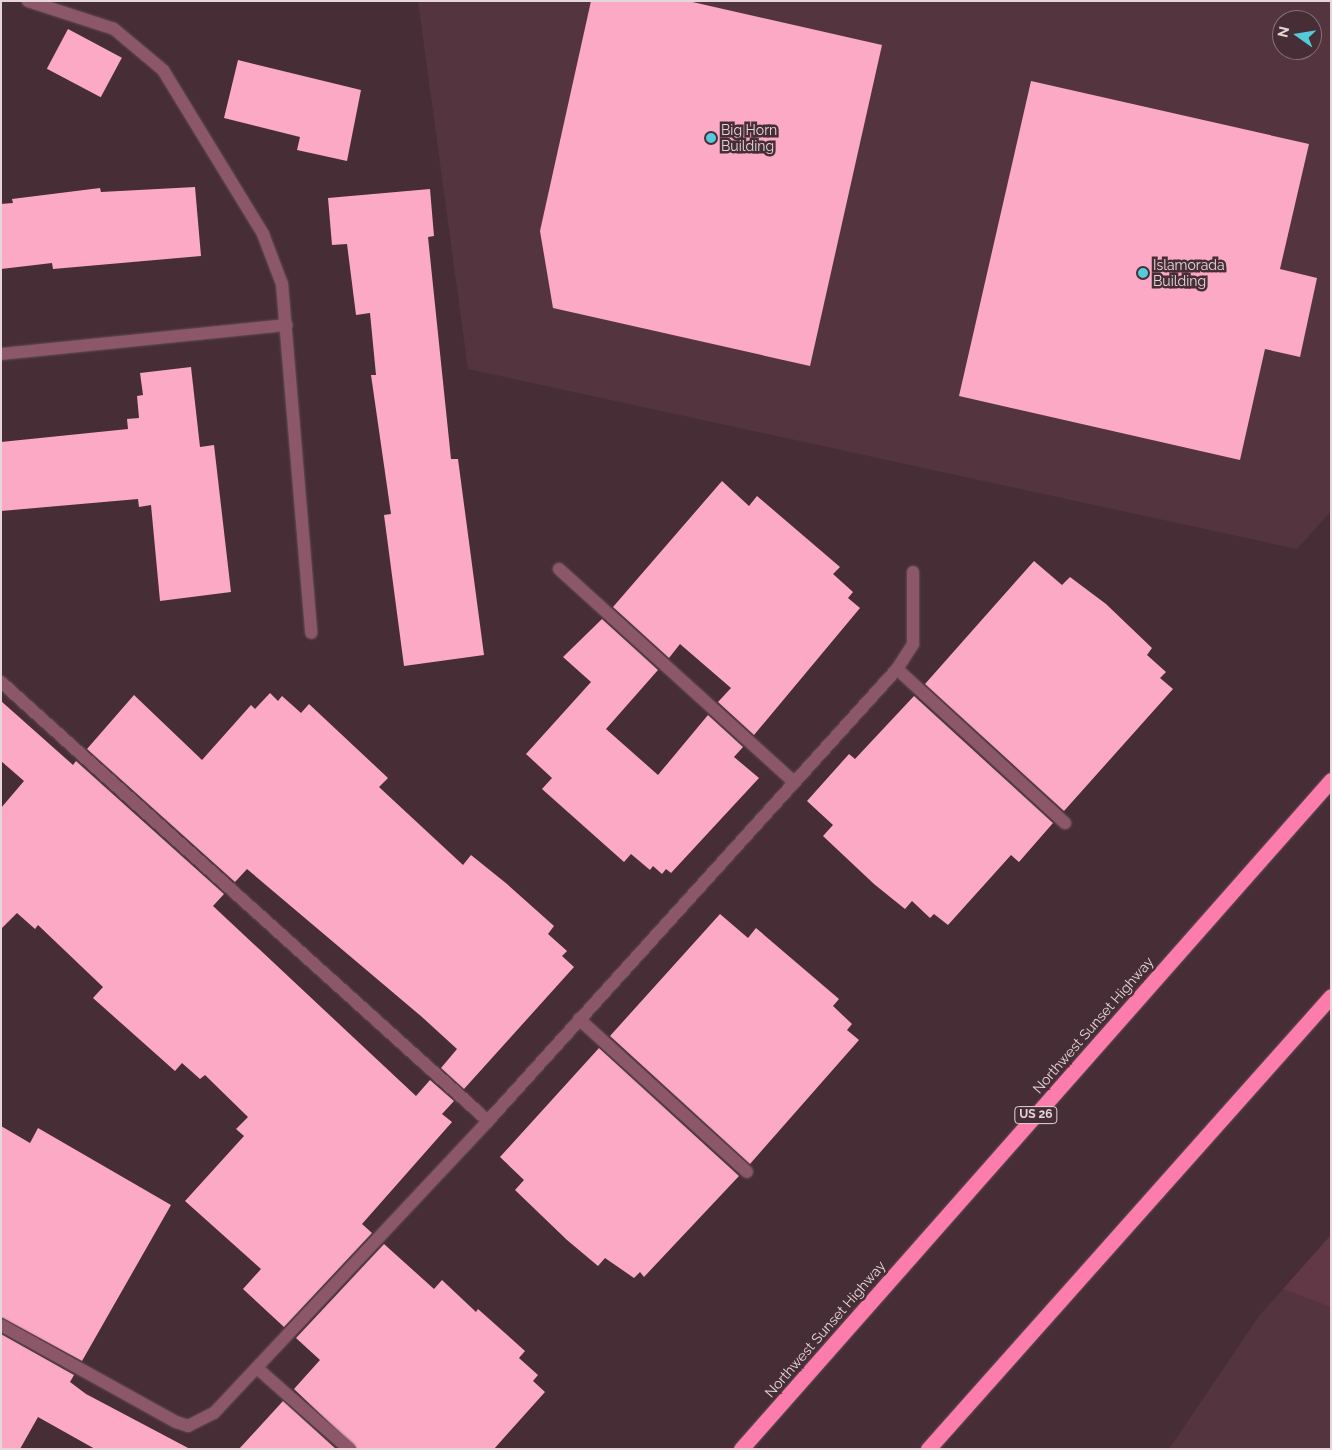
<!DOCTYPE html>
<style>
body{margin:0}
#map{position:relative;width:1332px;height:1450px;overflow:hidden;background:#472e36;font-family:Raleway,sans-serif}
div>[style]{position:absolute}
.built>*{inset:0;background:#54343f}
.green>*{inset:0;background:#623746}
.building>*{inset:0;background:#fca9c5;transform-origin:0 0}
.roads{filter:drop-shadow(0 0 1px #644c54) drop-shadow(0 0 1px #644c54)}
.lane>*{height:12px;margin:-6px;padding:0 6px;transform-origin:6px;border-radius:6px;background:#8b5769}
.highway>*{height:15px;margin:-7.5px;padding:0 7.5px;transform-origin:7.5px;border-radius:7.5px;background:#fc7cac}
.dots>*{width:14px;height:14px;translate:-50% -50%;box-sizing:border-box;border:2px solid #472e36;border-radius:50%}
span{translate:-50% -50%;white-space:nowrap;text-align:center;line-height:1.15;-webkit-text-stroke:5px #472e36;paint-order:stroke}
.shield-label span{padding:1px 4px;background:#472e36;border:1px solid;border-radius:4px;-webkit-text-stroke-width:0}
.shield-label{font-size:12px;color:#e6d6da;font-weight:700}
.poi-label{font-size:14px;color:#e6d6da}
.left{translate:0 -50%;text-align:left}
.street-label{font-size:14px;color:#e6d6da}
.frame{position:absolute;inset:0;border:2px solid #e6d6da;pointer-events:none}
.north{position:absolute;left:1272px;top:10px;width:50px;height:50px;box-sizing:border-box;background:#472e36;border:1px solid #877178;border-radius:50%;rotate:283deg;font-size:14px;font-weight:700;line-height:20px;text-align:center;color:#e6d6da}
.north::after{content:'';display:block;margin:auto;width:18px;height:22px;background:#53cbdb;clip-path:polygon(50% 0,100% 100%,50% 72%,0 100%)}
</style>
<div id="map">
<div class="built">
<i style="clip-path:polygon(evenodd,418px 1px,1331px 1px,1331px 511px,1297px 549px,468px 369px,418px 1px,1282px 20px,1312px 20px,1312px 50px,1282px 50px,1282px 20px)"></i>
<i style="clip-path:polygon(1331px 1235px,1331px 1449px,1169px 1449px,1259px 1316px)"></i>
</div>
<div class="green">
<i style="clip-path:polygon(1331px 1235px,1331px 1307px,1283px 1289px)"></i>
</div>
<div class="building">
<i style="clip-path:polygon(591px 1px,688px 1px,882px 45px,810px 366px,553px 308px,540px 231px)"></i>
<i style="left:68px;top:29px;width:61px;height:45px;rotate:28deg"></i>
<i style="clip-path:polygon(238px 60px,361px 90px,347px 161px,297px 150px,300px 137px,224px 118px)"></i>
<i style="clip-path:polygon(1031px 81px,1309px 144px,1280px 269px,1317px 278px,1300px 357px,1265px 349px,1240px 460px,959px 396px)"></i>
<i style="clip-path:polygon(195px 187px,201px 256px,53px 269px,52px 263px,1px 269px,1px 204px,13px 203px,12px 199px,100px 188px,101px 192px)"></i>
<i style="clip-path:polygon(430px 189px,434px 236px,428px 237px,451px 459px,458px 459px,484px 655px,404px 666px,384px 515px,391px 514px,371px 375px,376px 375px,370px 313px,356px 315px,347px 244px,332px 245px,328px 198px)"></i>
<i style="clip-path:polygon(191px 367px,200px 447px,214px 445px,231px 592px,160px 601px,151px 505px,139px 507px,138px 499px,1px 511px,1px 442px,128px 429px,127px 419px,139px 418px,137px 396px,143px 395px,140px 373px)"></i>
<i style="clip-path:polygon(722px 481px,749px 506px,757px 496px,840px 567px,833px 574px,853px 592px,848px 598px,860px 608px,754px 735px,718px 702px,731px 688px,680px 644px,669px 658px,613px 607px)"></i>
<i style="clip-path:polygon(1034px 561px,1062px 585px,1070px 577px,1106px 604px,1152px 648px,1147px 655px,1166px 672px,1160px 678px,1173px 689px,1064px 811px,925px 684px)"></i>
<i style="clip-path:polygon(602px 619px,658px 670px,606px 729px,658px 775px,708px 715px,743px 747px,734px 757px,759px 778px,671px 873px,666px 869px,662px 874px,653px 866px,650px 870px,631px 854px,624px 862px,542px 789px,552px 778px,526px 754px,591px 682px,563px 657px)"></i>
<i style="clip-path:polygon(270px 693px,278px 701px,282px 696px,301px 713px,309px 704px,388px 778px,379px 787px,463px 865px,471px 855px,507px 884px,554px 926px,548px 934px,567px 951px,562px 956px,574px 967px,464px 1089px,441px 1068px,457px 1049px,422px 1017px,247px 869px,235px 882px,87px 749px,134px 695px,202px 760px,251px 705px,255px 709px)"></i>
<i style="clip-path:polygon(914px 696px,1053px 823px,1019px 862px,1011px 855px,948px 925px,934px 914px,930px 918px,912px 901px,905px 909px,874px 884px,823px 836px,833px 825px,807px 801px,849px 754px,855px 759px)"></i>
<i style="clip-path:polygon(1px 701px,73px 765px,76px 761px,224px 894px,213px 906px,416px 1096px,430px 1080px,454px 1101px,442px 1114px,452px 1122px,362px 1224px,372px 1233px,284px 1327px,243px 1289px,261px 1269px,185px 1201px,244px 1136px,236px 1129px,248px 1117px,205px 1075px,200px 1079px,182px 1063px,175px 1071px,93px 998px,103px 987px,38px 925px,35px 929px,17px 913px,1px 929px,1px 808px,24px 781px,1px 761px)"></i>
<i style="clip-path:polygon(720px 914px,748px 938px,756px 928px,839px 999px,833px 1006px,852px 1024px,847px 1030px,859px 1040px,750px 1164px,610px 1036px)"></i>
<i style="clip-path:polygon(599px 1048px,739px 1176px,644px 1277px,640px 1272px,634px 1278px,605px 1258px,598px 1266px,567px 1240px,515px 1190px,524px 1180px,500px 1157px)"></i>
<i style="clip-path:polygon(1px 1126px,30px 1143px,38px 1128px,171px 1205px,82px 1361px,1px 1317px)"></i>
<i style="clip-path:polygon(384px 1244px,434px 1289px,442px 1280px,476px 1312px,478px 1309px,525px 1351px,519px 1358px,538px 1375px,533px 1381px,545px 1392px,494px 1449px,357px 1449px,294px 1389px,320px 1360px,296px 1338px)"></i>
<i style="clip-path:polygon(1px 1334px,74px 1375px,70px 1382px,86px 1394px,190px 1449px,95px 1449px,38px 1417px,20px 1449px,1px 1449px)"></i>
<i style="clip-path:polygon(283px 1401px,336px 1449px,239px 1449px)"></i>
</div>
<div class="roads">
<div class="lane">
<i style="left:28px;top:1px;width:90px;rotate:18deg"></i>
<i style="left:114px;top:29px;width:64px;rotate:39.9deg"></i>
<i style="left:163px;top:70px;width:192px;rotate:58.6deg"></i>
<i style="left:263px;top:234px;width:53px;rotate:69.2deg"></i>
<i style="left:282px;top:284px;width:350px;rotate:85.2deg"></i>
<i style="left:1px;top:354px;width:287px;rotate:-5.8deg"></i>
<i style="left:559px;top:569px;width:316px;rotate:42.2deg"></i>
<i style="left:897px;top:669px;width:228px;rotate:42.5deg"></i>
<i style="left:1px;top:682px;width:656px;rotate:42.03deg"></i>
<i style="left:579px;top:1019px;width:227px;rotate:42.3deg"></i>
<i style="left:1px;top:1325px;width:200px;rotate:29deg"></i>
<i style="left:176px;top:1422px;width:13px;rotate:18deg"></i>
<i style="left:188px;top:1426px;width:29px;rotate:-27deg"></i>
<i style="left:214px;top:1413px;width:400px;rotate:-46.8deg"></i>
<i style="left:488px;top:1121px;width:610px;rotate:-47.86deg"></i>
<i style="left:897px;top:669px;width:30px;rotate:-57deg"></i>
<i style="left:913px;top:644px;width:72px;rotate:-90deg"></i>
<i style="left:257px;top:1368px;width:123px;rotate:41.4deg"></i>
</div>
<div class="highway">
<i style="left:741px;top:1449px;width:892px;rotate:-48.59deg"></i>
<i style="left:928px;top:1449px;width:606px;rotate:-48.34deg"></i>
</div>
</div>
<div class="dots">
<i style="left:711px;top:138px;background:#53cbdb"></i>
<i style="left:1143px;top:273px;background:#53cbdb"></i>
</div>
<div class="shield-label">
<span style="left:1036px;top:1115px">US 26</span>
</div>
<div class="poi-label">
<span class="left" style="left:721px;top:138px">Big Horn<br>Building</span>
<span class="left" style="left:1153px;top:273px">Islamorada<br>Building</span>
</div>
<div class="street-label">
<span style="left:1093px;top:1025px;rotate:-49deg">Northwest Sunset Highway</span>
<span style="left:825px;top:1329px;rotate:-49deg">Northwest Sunset Highway</span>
</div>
<div class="frame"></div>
<div class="north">N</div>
</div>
